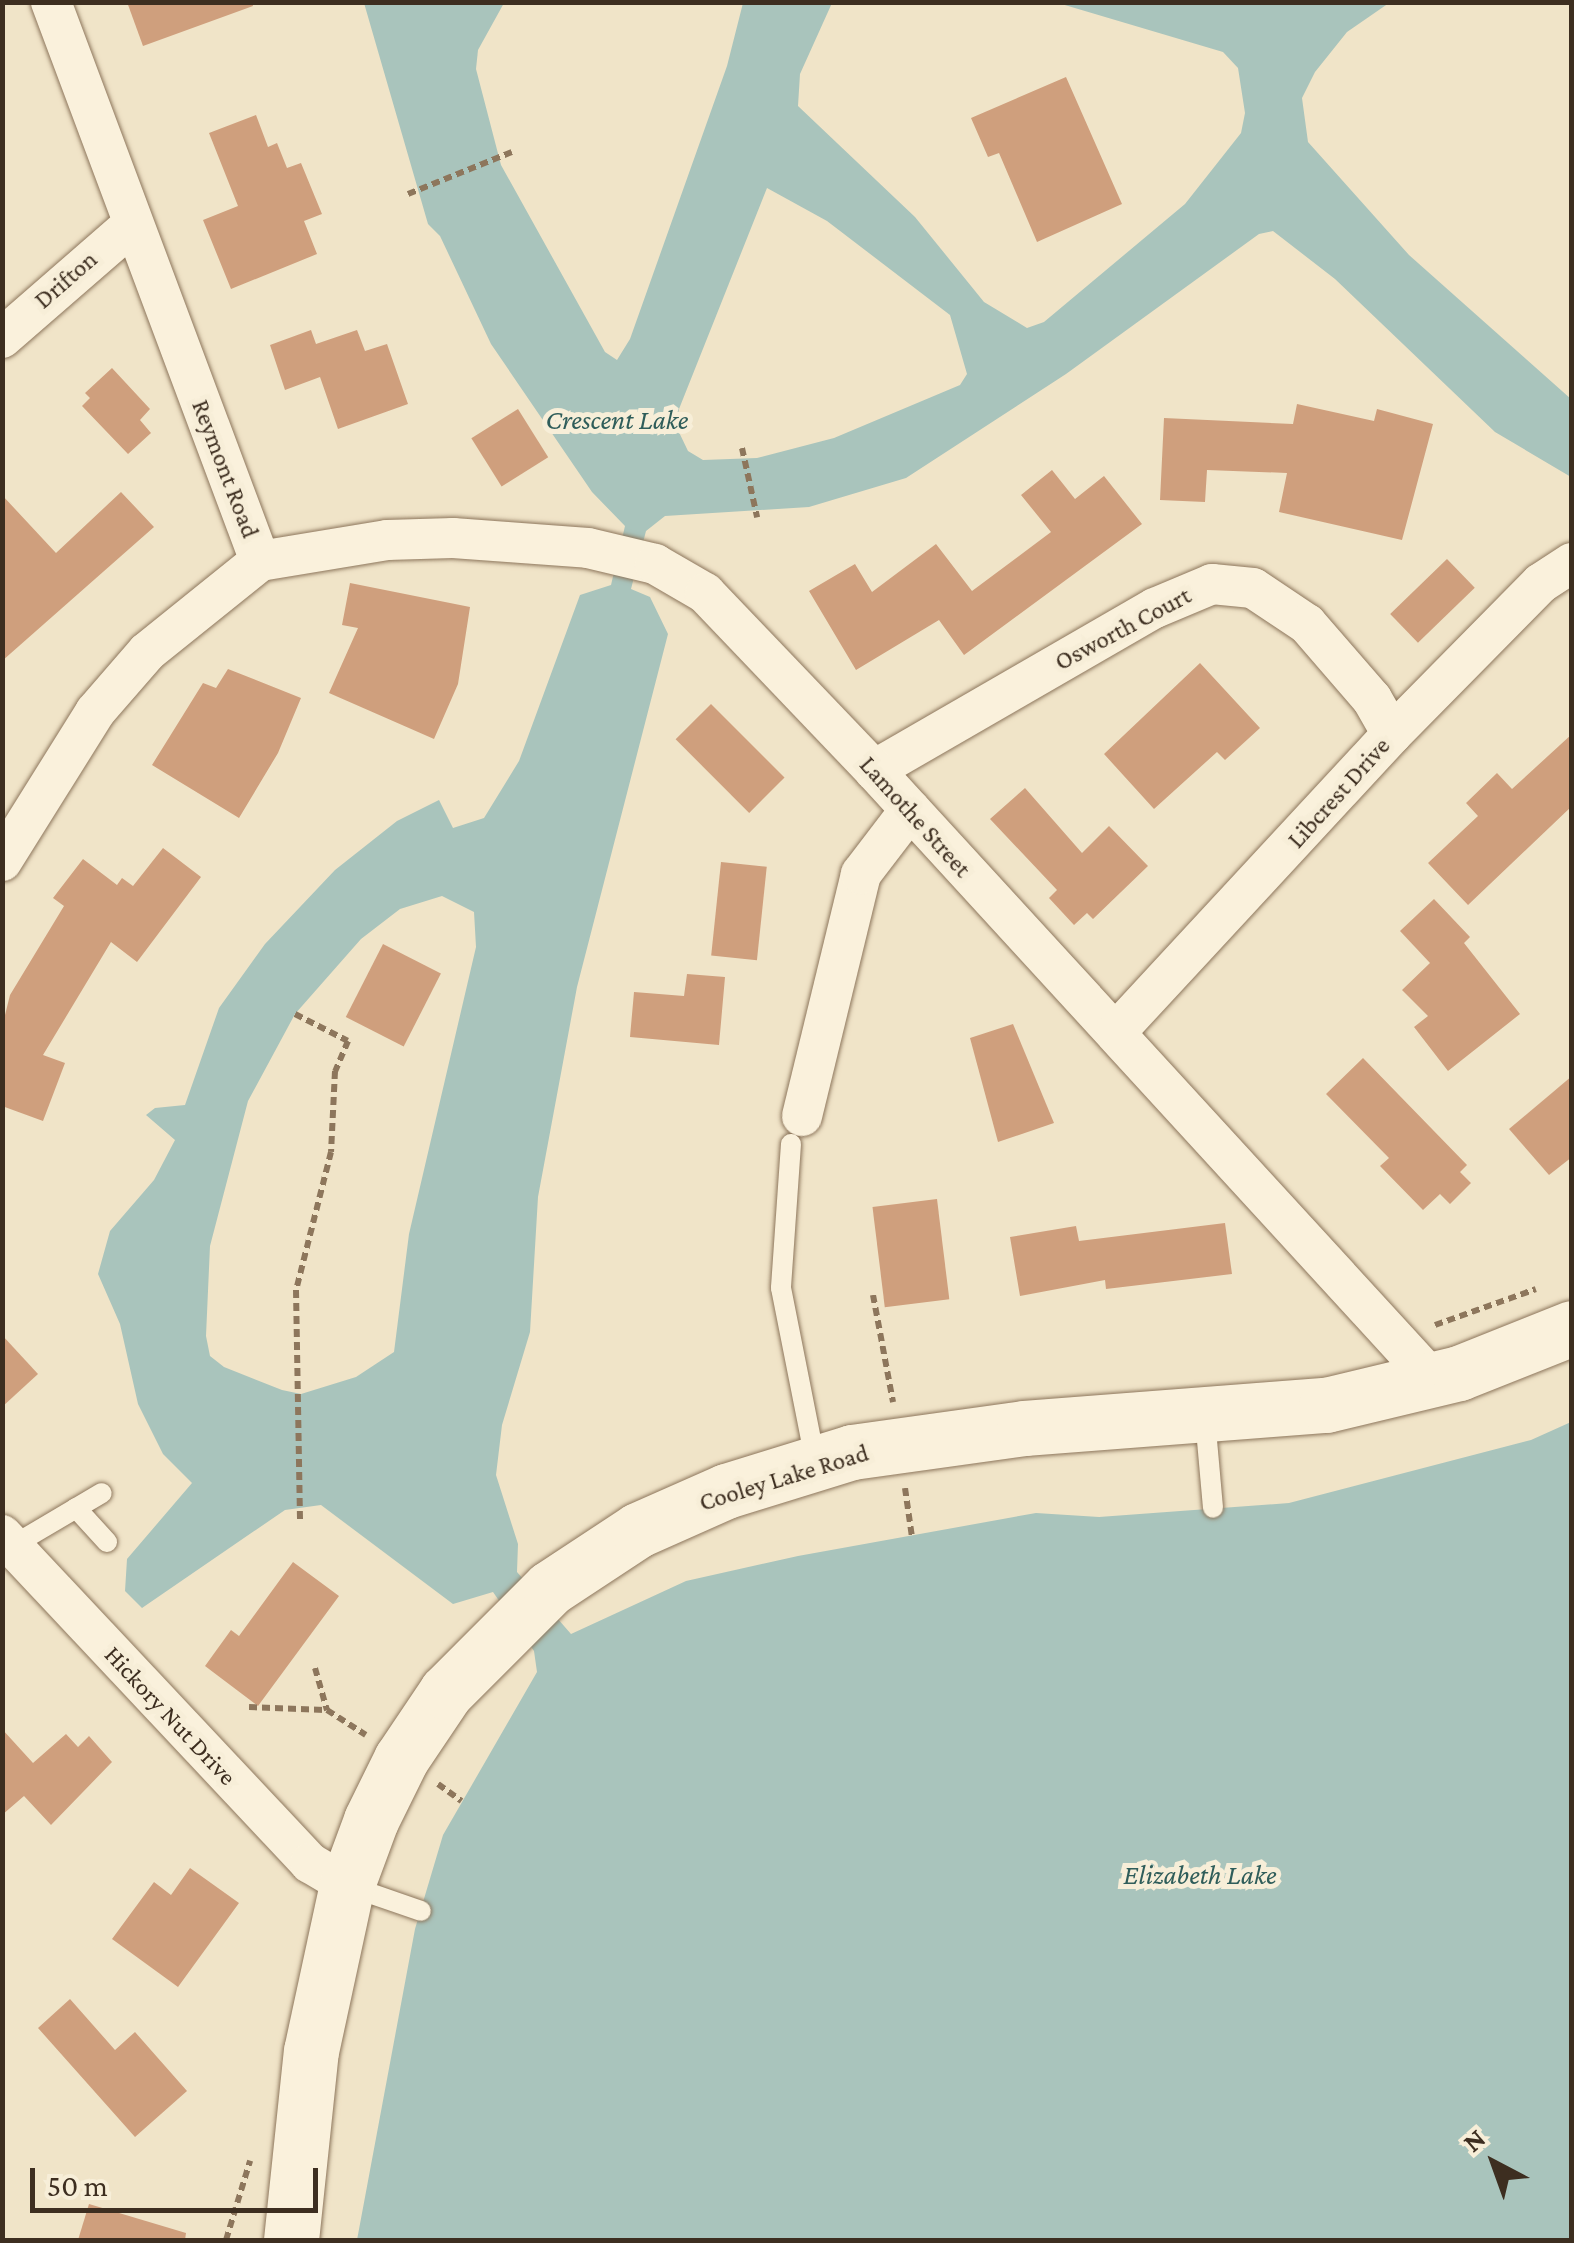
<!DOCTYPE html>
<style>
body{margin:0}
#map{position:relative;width:1574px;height:2243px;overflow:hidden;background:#f0e4c8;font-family:"Crimson Pro",serif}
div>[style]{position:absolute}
.water>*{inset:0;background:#a9c4bc}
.building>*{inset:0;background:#cf9f7d;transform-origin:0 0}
.path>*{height:6px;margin-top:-3px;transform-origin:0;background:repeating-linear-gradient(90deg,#8d765c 0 8px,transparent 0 13px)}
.roads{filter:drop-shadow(0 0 2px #8d765c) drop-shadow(0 0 2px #8d765c)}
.lane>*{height:20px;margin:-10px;padding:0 10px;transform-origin:10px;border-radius:10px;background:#faf1dc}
.street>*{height:40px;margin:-20px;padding:0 20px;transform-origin:20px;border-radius:20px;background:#faf1dc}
.secondary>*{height:55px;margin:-27.5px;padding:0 27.5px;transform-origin:27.5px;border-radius:27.5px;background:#faf1dc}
span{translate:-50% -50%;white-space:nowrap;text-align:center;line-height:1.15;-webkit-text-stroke:10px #f7eed8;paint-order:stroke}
.street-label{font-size:25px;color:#3d2e20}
.water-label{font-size:28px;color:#2f5d5a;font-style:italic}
.frame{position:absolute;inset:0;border:5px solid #3d2e20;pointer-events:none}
.north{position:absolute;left:1444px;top:2113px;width:100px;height:100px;-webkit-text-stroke:8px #f7eed8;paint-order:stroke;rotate:319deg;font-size:28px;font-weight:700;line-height:40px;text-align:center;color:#3d2e20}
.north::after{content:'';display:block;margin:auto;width:35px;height:45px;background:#3d2e20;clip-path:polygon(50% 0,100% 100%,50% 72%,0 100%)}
.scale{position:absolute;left:30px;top:2168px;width:288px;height:45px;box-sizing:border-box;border:5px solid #3d2e20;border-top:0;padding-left:12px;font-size:30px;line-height:35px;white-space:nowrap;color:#3d2e20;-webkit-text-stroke:8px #f7eed8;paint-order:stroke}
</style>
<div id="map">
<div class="water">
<i style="clip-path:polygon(evenodd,364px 3px,504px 3px,478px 50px,476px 69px,501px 165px,605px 352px,617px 360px,630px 339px,727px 66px,743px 3px,832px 3px,800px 74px,798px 106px,915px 217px,984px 302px,1027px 328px,1044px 322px,1185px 204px,1241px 133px,1245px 113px,1238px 68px,1223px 52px,1058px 3px,1389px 3px,1347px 32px,1315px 72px,1302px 98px,1308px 142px,1409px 255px,1571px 399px,1571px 477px,1495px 432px,1335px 279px,1273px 231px,1259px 234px,1066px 374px,906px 478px,809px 507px,665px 516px,646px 531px,631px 589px,650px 597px,668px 634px,577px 987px,538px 1197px,530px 1332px,502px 1425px,496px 1475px,518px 1544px,517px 1572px,571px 1634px,686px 1581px,798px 1556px,1036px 1513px,1099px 1517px,1289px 1503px,1531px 1440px,1571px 1422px,1571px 2240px,357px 2240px,415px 1929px,443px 1835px,537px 1672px,534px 1651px,493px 1592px,453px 1604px,321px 1505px,285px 1510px,142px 1608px,125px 1591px,127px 1559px,192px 1483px,163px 1454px,138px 1404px,120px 1324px,98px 1274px,110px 1231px,154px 1180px,175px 1140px,146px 1115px,155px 1108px,185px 1105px,219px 1008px,265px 944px,335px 870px,397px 821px,439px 800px,453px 828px,484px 818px,519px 761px,580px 595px,611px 585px,625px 526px,592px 492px,491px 344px,440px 236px,428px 224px,364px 3px,767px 188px,827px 221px,950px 315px,967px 374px,960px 385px,834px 438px,757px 458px,703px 460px,688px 451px,676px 426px,679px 409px,767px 188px,364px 3px,442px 896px,474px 912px,476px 947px,409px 1234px,394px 1352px,356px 1377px,301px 1394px,282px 1390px,224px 1367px,210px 1356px,206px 1336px,210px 1246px,248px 1101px,295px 1014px,361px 939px,400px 909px,442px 896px)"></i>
</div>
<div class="building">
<i style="clip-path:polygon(127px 2px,252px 2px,253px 6px,143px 46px)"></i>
<i style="clip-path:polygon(1066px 77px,1122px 204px,1037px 242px,999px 153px,988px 157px,971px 118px)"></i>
<i style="clip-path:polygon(256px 115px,268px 147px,277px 143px,287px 168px,301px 163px,322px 214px,304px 221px,317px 254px,231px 289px,203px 220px,238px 206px,209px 133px)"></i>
<i style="clip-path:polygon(311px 330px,316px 344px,357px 330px,365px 351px,387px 344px,408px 404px,338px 429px,320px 377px,285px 390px,270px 345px)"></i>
<i style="clip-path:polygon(112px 368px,150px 409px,140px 420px,151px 433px,128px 454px,82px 406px,90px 398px,85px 393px)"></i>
<i style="clip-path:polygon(1297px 404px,1374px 421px,1377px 409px,1433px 424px,1402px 540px,1279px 512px,1287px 473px,1207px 470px,1205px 502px,1160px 500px,1164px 418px,1293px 424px)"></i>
<i style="left:518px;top:409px;width:57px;height:55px;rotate:58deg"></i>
<i style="clip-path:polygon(1052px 470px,1075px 499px,1104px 476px,1142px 524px,964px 655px,939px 620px,856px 670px,809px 591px,855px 564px,872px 592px,936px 544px,972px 591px,1051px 532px,1021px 495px)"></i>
<i style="clip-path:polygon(121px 492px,154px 527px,2px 661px,2px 495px,56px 553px)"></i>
<i style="left:1447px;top:559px;width:40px;height:79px;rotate:46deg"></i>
<i style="clip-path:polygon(350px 583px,470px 607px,458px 684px,434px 739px,329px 693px,358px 628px,342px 625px)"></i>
<i style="clip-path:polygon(1200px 663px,1260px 728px,1225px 760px,1217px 752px,1154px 809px,1104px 754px)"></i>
<i style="clip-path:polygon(228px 669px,301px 698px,278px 753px,239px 818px,152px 765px,203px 683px,216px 688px)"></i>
<i style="left:711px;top:704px;width:104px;height:50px;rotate:45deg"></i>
<i style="clip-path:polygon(1572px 734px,1572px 806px,1468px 905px,1428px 863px,1478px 816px,1466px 803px,1497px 773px,1512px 789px)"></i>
<i style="clip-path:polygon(1025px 788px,1082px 853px,1109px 826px,1148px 866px,1093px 919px,1087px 913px,1074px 925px,1049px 898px,1057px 890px,990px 819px)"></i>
<i style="clip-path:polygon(163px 848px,201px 877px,137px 962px,111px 942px,43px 1055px,65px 1063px,43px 1121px,2px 1106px,2px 1027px,10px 995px,64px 906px,53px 898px,83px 859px,117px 885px,122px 878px,133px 886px)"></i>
<i style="left:721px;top:862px;width:46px;height:94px;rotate:6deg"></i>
<i style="clip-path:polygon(1434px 899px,1470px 937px,1464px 943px,1520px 1014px,1448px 1071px,1414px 1027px,1428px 1016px,1402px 990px,1430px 963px,1400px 931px)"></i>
<i style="left:383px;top:944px;width:65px;height:82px;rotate:27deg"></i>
<i style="clip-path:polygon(687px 974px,725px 977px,719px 1045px,630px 1037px,634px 992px,684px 996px)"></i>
<i style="clip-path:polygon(1013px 1024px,1054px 1123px,998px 1142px,970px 1038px)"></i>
<i style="clip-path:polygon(1363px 1058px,1467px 1165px,1460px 1172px,1471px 1183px,1450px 1204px,1440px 1194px,1423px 1210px,1380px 1166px,1389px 1158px,1326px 1094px)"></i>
<i style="clip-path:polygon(1572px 1076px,1572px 1157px,1549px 1175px,1509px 1129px)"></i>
<i style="left:937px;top:1199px;width:101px;height:65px;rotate:83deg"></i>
<i style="clip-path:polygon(1225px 1223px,1232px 1274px,1106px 1289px,1105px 1280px,1020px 1296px,1010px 1237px,1076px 1226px,1079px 1241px)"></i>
<i style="clip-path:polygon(2px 1335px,38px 1374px,2px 1407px)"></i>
<i style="clip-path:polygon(293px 1562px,339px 1596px,258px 1706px,205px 1666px,231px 1630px,239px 1636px)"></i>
<i style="clip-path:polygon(2px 1729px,33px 1763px,66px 1734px,78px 1747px,89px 1736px,112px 1762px,51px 1825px,24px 1796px,2px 1815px)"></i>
<i style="clip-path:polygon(190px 1868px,239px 1903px,178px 1987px,112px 1939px,154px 1882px,171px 1895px)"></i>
<i style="clip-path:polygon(70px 1999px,115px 2050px,135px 2032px,187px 2091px,135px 2137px,38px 2028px)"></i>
<i style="clip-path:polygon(89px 2204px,186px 2233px,185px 2240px,78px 2240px)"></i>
</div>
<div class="path">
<i style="left:408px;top:194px;width:112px;rotate:-22deg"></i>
<i style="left:742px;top:448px;width:71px;rotate:77.7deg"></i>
<i style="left:295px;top:1014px;width:59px;rotate:27deg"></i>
<i style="left:348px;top:1041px;width:33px;rotate:113deg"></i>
<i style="left:335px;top:1071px;width:81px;rotate:92.8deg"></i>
<i style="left:331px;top:1152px;width:142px;rotate:104.2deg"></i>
<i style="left:296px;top:1290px;width:234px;rotate:89deg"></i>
<i style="left:873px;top:1295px;width:109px;rotate:79.4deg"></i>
<i style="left:1435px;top:1325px;width:107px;rotate:-19.6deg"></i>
<i style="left:905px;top:1488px;width:49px;rotate:81.9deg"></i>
<i style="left:315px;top:1668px;width:44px;rotate:74.1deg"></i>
<i style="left:327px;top:1710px;width:46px;rotate:32.7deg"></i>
<i style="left:249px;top:1707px;width:76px;rotate:2.3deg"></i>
<i style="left:438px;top:1784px;width:29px;rotate:36deg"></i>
<i style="left:226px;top:2240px;width:83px;rotate:-73.1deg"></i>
</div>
<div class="roads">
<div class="lane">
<i style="left:791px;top:1144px;width:144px;rotate:94deg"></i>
<i style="left:781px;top:1288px;width:175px;rotate:78.8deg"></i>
<i style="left:1205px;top:1418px;width:90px;rotate:84.9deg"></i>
<i style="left:76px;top:1508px;width:46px;rotate:47.6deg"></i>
<i style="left:12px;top:1546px;width:104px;rotate:-30.5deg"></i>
<i style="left:349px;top:1886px;width:76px;rotate:19.1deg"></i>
</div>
<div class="street">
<i style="left:51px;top:2px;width:597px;rotate:69.5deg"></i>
<i style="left:2px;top:338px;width:172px;rotate:-41deg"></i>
<i style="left:874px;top:770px;width:324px;rotate:-30deg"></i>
<i style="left:1155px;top:608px;width:62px;rotate:-22.8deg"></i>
<i style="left:1212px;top:584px;width:41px;rotate:5.6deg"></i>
<i style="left:1253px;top:588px;width:65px;rotate:33.7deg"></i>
<i style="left:1307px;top:624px;width:99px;rotate:49.1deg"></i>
<i style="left:1372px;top:699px;width:40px;rotate:60.3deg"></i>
<i style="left:2px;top:861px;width:176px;rotate:-58deg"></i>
<i style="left:95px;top:712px;width:79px;rotate:-49.1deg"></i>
<i style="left:147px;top:652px;width:145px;rotate:-38.8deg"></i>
<i style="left:260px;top:561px;width:129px;rotate:-9.4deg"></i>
<i style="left:387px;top:540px;width:66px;rotate:-1.7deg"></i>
<i style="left:453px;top:538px;width:135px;rotate:4.2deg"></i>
<i style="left:588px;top:548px;width:69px;rotate:13.4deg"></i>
<i style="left:655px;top:564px;width:58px;rotate:30.1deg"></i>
<i style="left:705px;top:593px;width:245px;rotate:46.3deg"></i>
<i style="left:874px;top:770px;width:827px;rotate:47.5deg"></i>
<i style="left:1116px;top:1032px;width:406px;rotate:-47.2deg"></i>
<i style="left:1392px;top:734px;width:212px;rotate:-45.4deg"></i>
<i style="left:1541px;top:583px;width:37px;rotate:-33deg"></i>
<i style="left:802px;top:1116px;width:249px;rotate:-76.3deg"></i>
<i style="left:861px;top:874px;width:81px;rotate:-52.6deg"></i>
<i style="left:2px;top:1535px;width:450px;rotate:46.8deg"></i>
<i style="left:310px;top:1863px;width:43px;rotate:30.7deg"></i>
</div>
<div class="secondary">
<i style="left:291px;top:2240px;width:190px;rotate:-84deg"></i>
<i style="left:311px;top:2051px;width:170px;rotate:-77.8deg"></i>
<i style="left:347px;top:1885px;width:69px;rotate:-69.7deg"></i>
<i style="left:371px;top:1820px;width:68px;rotate:-63.8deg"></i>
<i style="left:401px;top:1759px;width:81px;rotate:-56.1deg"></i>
<i style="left:446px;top:1692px;width:147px;rotate:-45deg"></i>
<i style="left:550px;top:1588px;width:105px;rotate:-33.4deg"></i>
<i style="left:638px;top:1530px;width:96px;rotate:-23.9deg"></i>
<i style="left:726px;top:1491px;width:132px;rotate:-17.2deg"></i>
<i style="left:852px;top:1452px;width:174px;rotate:-7.9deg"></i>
<i style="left:1024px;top:1428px;width:303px;rotate:-4.4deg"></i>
<i style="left:1326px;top:1405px;width:137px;rotate:-13.5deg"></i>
<i style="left:1459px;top:1373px;width:122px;rotate:-21.7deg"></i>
</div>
</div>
<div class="street-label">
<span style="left:66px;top:280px;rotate:-41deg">Drifton</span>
<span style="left:225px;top:469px;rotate:69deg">Reymont Road</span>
<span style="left:1123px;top:629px;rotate:-28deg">Osworth Court</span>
<span style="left:1339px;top:793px;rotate:-48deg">Libcrest Drive</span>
<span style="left:915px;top:817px;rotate:48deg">Lamothe Street</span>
<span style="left:784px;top:1478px;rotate:-17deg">Cooley Lake Road</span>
<span style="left:170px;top:1716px;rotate:47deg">Hickory Nut Drive</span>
</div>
<div class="water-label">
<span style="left:617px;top:420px">Crescent Lake</span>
<span style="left:1200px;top:1875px">Elizabeth Lake</span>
</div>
<div class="frame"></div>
<div class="north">N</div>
<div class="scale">50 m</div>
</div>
